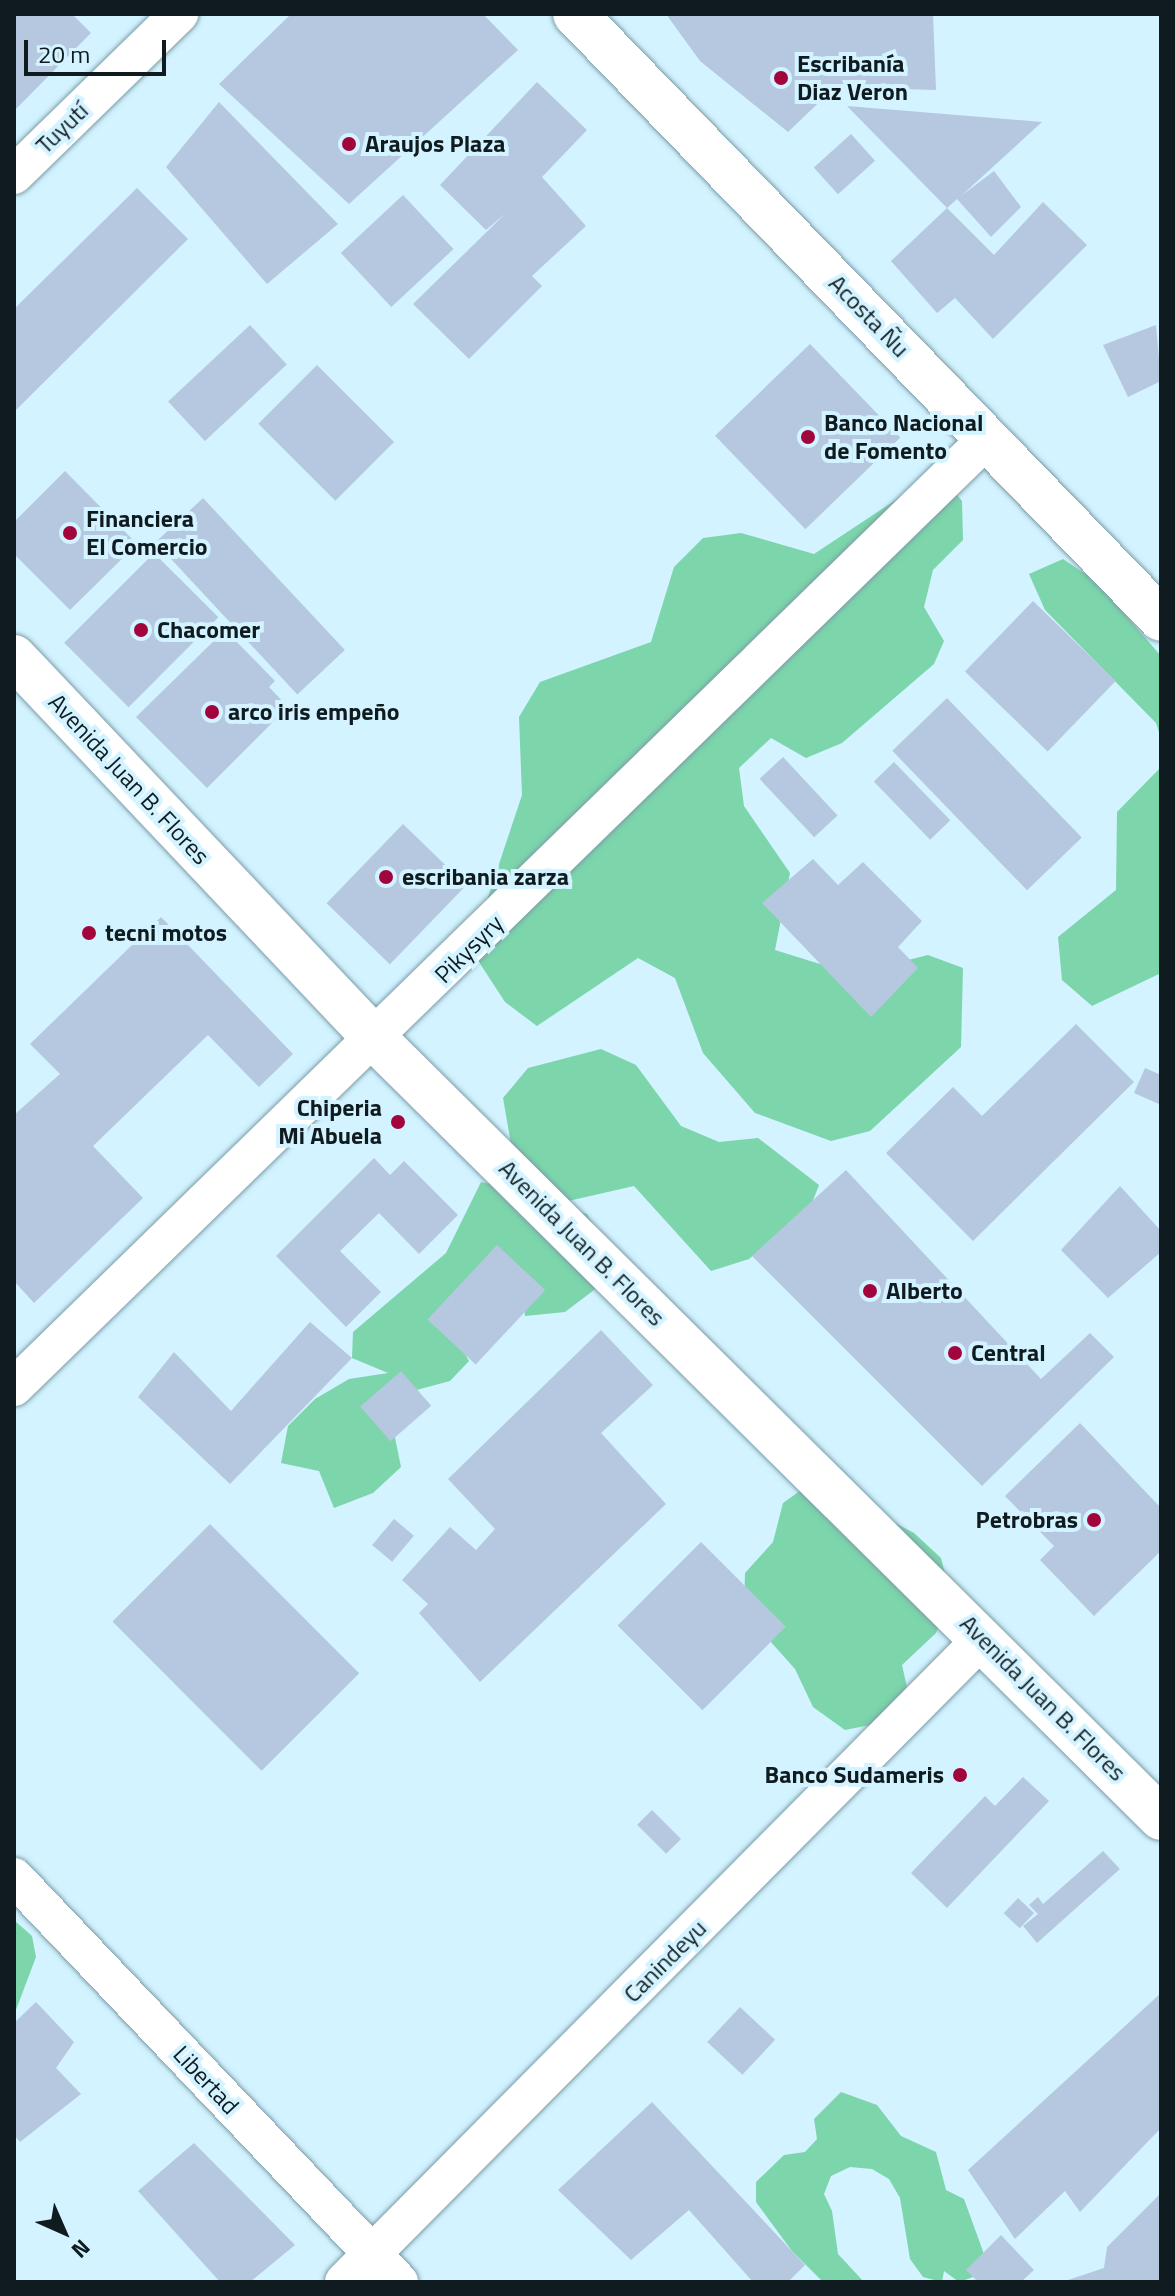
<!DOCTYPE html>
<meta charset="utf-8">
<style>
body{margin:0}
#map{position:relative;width:1175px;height:2296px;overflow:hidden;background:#d2f3ff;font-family:"Titillium Web",sans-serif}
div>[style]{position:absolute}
.green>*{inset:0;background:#7cd5ab}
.building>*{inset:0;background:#b5c8df;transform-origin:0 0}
.roads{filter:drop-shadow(0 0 2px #7d9ca7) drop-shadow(0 0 2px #7d9ca7)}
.street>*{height:38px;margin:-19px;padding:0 19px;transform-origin:19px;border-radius:19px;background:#fff}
.secondary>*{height:44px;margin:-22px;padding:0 22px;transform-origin:22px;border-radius:22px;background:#fff}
.dots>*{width:22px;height:22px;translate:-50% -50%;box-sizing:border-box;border:4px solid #d2f3ff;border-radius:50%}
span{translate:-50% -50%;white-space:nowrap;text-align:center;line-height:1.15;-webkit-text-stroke:8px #d2f3ff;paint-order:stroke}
.poi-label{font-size:24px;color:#0f1b1f;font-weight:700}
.left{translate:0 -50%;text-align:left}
.right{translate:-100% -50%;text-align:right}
.street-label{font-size:24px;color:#0f1b1f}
.frame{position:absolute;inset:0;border:16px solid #0f1b1f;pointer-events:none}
.north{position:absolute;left:24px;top:2192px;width:80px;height:80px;-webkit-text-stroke:6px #d2f3ff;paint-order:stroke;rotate:135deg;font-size:22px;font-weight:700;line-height:32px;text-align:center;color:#0f1b1f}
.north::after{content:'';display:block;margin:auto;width:28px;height:36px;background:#0f1b1f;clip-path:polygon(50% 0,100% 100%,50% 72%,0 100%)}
.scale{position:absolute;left:24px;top:40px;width:142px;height:36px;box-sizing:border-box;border:4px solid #0f1b1f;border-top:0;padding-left:10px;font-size:24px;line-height:28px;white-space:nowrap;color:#0f1b1f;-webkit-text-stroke:6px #d2f3ff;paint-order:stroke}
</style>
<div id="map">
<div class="green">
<i style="clip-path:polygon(938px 472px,962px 501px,963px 540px,933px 570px,924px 607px,944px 641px,934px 664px,842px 743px,806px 758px,771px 738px,739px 768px,744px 806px,790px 873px,775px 950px,852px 974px,928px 955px,963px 968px,961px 1047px,870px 1131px,831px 1141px,755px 1113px,703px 1053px,675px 978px,638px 958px,537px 1026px,505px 1002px,460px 933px,485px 906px,522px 795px,519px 717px,540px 682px,651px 642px,674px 567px,703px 538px,741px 533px,814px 554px)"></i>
<i style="clip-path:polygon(1063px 559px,1096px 581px,1161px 656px,1161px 738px,1156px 723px,1045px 610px,1029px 574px)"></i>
<i style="clip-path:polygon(1161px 767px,1161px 973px,1092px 1006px,1062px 980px,1058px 937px,1116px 890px,1117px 812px)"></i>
<i style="clip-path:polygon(601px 1049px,636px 1065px,681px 1126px,719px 1142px,758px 1138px,819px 1185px,810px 1208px,749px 1259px,711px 1271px,634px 1186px,555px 1204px,587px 1214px,607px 1248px,598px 1287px,565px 1312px,525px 1316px,523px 1299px,450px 1327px,469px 1361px,450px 1381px,409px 1392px,393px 1428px,401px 1467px,373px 1493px,334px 1508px,319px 1471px,281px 1463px,288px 1426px,315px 1399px,349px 1379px,388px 1373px,352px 1358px,353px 1332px,446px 1253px,481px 1182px,519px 1190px,503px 1098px,528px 1068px)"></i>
<i style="clip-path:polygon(815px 1480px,914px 1533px,941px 1558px,951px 1597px,936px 1633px,902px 1665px,907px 1687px,885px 1722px,845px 1730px,813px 1707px,795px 1669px,744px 1612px,745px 1573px,773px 1542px,783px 1503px)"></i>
<i style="clip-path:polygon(14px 1920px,32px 1936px,36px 1957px,14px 2015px)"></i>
<i style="clip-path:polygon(841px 2092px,877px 2105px,901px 2136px,936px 2152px,946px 2190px,964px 2199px,984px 2254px,979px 2275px,959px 2282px,944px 2271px,942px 2282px,923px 2277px,910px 2259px,900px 2198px,889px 2179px,872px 2169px,850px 2167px,831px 2176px,824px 2194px,832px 2211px,838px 2254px,864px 2282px,823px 2282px,792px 2251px,756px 2202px,756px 2182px,784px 2155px,805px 2152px,817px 2139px,814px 2119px)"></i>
</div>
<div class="building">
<i style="clip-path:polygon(14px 14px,72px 14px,91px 33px,14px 111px)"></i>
<i style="clip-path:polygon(291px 14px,483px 14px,518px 50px,349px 204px,219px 84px)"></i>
<i style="clip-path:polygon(666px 14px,933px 14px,936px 90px,835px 87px,788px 132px,700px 61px)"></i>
<i style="clip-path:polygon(537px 82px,587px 130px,542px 177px,586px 226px,532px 276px,542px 286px,469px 359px,413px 304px,506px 213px,486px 230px,440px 185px)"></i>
<i style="clip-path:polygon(219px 102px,338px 224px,267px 284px,166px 167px)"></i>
<i style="clip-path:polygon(847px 106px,1042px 122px,961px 196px,994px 171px,1021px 207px,991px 237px,957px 199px,947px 208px)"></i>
<i style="left:851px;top:134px;width:36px;height:50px;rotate:48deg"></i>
<i style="clip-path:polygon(137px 188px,188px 239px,14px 412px,14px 309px)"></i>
<i style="left:403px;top:195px;width:74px;height:85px;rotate:47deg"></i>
<i style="clip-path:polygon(1043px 202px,1087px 245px,993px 339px,955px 298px,937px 313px,891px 261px,947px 208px,994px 255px)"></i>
<i style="left:250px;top:325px;width:54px;height:112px;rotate:47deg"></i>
<i style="clip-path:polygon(1156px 325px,1161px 381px,1128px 397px,1103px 345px)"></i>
<i style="left:810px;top:344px;width:130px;height:132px;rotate:46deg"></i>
<i style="left:317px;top:365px;width:109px;height:83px;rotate:45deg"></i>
<i style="clip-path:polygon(65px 471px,137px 544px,70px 610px,14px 554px,14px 522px)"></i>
<i style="left:203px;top:498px;width:208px;height:65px;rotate:47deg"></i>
<i style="left:154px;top:553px;width:91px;height:127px;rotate:45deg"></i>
<i style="left:1033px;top:601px;width:115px;height:98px;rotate:44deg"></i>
<i style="clip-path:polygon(225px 630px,275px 681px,269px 687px,288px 707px,207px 788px,136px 717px)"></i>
<i style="left:947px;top:698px;width:194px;height:76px;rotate:46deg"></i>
<i style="left:783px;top:757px;width:80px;height:32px;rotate:47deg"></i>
<i style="left:894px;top:762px;width:81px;height:28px;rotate:46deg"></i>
<i style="left:403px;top:824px;width:88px;height:110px;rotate:44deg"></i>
<i style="clip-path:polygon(813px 859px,838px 885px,863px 862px,922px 921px,898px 947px,918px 968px,871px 1017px,762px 903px)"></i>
<i style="clip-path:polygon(161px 917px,293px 1054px,259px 1087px,208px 1035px,93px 1146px,143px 1198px,34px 1303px,14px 1281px,14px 1115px,60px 1074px,30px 1044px)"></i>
<i style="clip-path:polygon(1076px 1024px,1134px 1082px,973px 1241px,886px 1153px,953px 1087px,982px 1116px)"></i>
<i style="clip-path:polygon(1145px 1068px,1161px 1075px,1161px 1105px,1134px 1093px)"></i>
<i style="clip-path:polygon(374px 1158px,390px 1175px,404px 1161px,458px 1215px,419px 1254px,379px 1213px,340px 1251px,381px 1292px,346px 1327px,276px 1256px)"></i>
<i style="clip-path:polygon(846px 1170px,1041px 1379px,1090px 1333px,1114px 1357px,982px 1486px,752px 1256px)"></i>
<i style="clip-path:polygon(1120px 1186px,1161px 1231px,1161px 1252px,1108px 1298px,1061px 1250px)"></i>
<i style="left:497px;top:1245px;width:66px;height:102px;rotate:43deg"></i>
<i style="clip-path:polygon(310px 1322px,352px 1358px,230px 1484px,138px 1397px,174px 1352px,231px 1411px)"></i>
<i style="clip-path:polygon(601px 1330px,653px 1385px,601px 1433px,666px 1504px,480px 1682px,419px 1613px,428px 1604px,402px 1580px,450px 1527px,476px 1550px,495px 1529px,448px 1479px)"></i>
<i style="left:401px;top:1371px;width:46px;height:54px;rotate:49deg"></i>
<i style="clip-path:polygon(1080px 1423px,1161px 1508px,1161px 1551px,1094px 1616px,1040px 1560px,1054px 1546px,1005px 1496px)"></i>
<i style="left:394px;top:1519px;width:26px;height:34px;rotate:40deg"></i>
<i style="left:210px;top:1524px;width:211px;height:138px;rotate:45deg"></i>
<i style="left:701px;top:1542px;width:120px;height:118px;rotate:45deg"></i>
<i style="clip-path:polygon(1023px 1777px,1049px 1801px,947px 1908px,911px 1873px,985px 1796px,995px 1806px)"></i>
<i style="left:652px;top:1810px;width:41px;height:21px;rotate:45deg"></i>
<i style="clip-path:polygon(1103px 1851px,1120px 1869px,1037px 1943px,1023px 1926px,1038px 1914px,1029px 1905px,1038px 1897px,1043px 1904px)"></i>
<i style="left:1018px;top:1898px;width:22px;height:21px;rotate:43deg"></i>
<i style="clip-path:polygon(1161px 1993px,1161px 2128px,1080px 2212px,1065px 2191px,1015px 2239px,968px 2170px)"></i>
<i style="clip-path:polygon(36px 2002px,74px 2042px,56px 2068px,81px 2094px,20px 2142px,14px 2135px,14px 2023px)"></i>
<i style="left:740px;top:2007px;width:48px;height:48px;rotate:43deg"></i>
<i style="clip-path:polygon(652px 2102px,805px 2265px,788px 2282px,753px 2282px,689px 2210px,631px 2260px,558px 2190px)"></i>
<i style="clip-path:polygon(194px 2143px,295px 2245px,250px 2282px,220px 2282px,138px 2191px)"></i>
<i style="clip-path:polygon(1161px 2193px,1161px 2282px,1062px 2282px,1104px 2268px,1107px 2247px)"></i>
<i style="clip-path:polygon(1001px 2235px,1034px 2270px,1021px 2282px,978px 2282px,966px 2270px)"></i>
</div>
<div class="roads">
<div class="street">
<i style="left:14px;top:175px;width:231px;rotate:-44.3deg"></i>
<i style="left:14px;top:1387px;width:1360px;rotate:-44.26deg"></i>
<i style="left:14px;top:1877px;width:559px;rotate:46.45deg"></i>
<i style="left:344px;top:2282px;width:907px;rotate:-45.22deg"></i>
</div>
<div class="secondary">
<i style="left:575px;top:14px;width:842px;rotate:45.91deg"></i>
<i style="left:14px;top:657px;width:527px;rotate:46.61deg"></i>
<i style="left:376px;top:1040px;width:1105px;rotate:44.74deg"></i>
</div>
</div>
<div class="dots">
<i style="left:781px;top:78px;background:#a2053c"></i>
<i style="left:349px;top:144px;background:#a2053c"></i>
<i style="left:808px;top:437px;background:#a2053c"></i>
<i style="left:70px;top:533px;background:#a2053c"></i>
<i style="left:141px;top:630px;background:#a2053c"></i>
<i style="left:212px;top:712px;background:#a2053c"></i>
<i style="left:386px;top:877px;background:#a2053c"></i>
<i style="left:89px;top:933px;background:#a2053c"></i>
<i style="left:398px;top:1122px;background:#a2053c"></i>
<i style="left:870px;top:1291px;background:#a2053c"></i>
<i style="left:955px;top:1353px;background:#a2053c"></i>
<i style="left:1094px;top:1520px;background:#a2053c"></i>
<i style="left:960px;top:1775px;background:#a2053c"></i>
</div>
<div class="poi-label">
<span class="left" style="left:797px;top:78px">Escribanía<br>Diaz Veron</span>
<span class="left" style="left:365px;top:144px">Araujos Plaza</span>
<span class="left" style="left:824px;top:437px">Banco Nacional<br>de Fomento</span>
<span class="left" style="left:86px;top:533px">Financiera<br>El Comercio</span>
<span class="left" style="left:157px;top:630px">Chacomer</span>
<span class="left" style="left:228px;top:712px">arco iris empeño</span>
<span class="left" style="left:402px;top:877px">escribania zarza</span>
<span class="left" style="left:105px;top:933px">tecni motos</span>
<span class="right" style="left:382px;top:1122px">Chiperia<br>Mi Abuela</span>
<span class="left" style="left:886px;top:1291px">Alberto</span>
<span class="left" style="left:971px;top:1353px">Central</span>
<span class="right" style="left:1078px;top:1520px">Petrobras</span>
<span class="right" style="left:944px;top:1775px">Banco Sudameris</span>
</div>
<div class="street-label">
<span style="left:62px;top:128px;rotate:-44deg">Tuyutí</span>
<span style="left:869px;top:316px;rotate:46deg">Acosta Ñu</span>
<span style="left:129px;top:779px;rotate:47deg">Avenida Juan B. Flores</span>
<span style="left:469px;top:949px;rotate:-45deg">Pikysyry</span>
<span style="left:582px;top:1243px;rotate:45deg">Avenida Juan B. Flores</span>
<span style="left:1043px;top:1698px;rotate:45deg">Avenida Juan B. Flores</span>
<span style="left:665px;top:1961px;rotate:-45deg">Canindeyu</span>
<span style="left:206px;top:2080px;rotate:47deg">Libertad</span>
</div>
<div class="frame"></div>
<div class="north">N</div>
<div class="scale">20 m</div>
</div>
